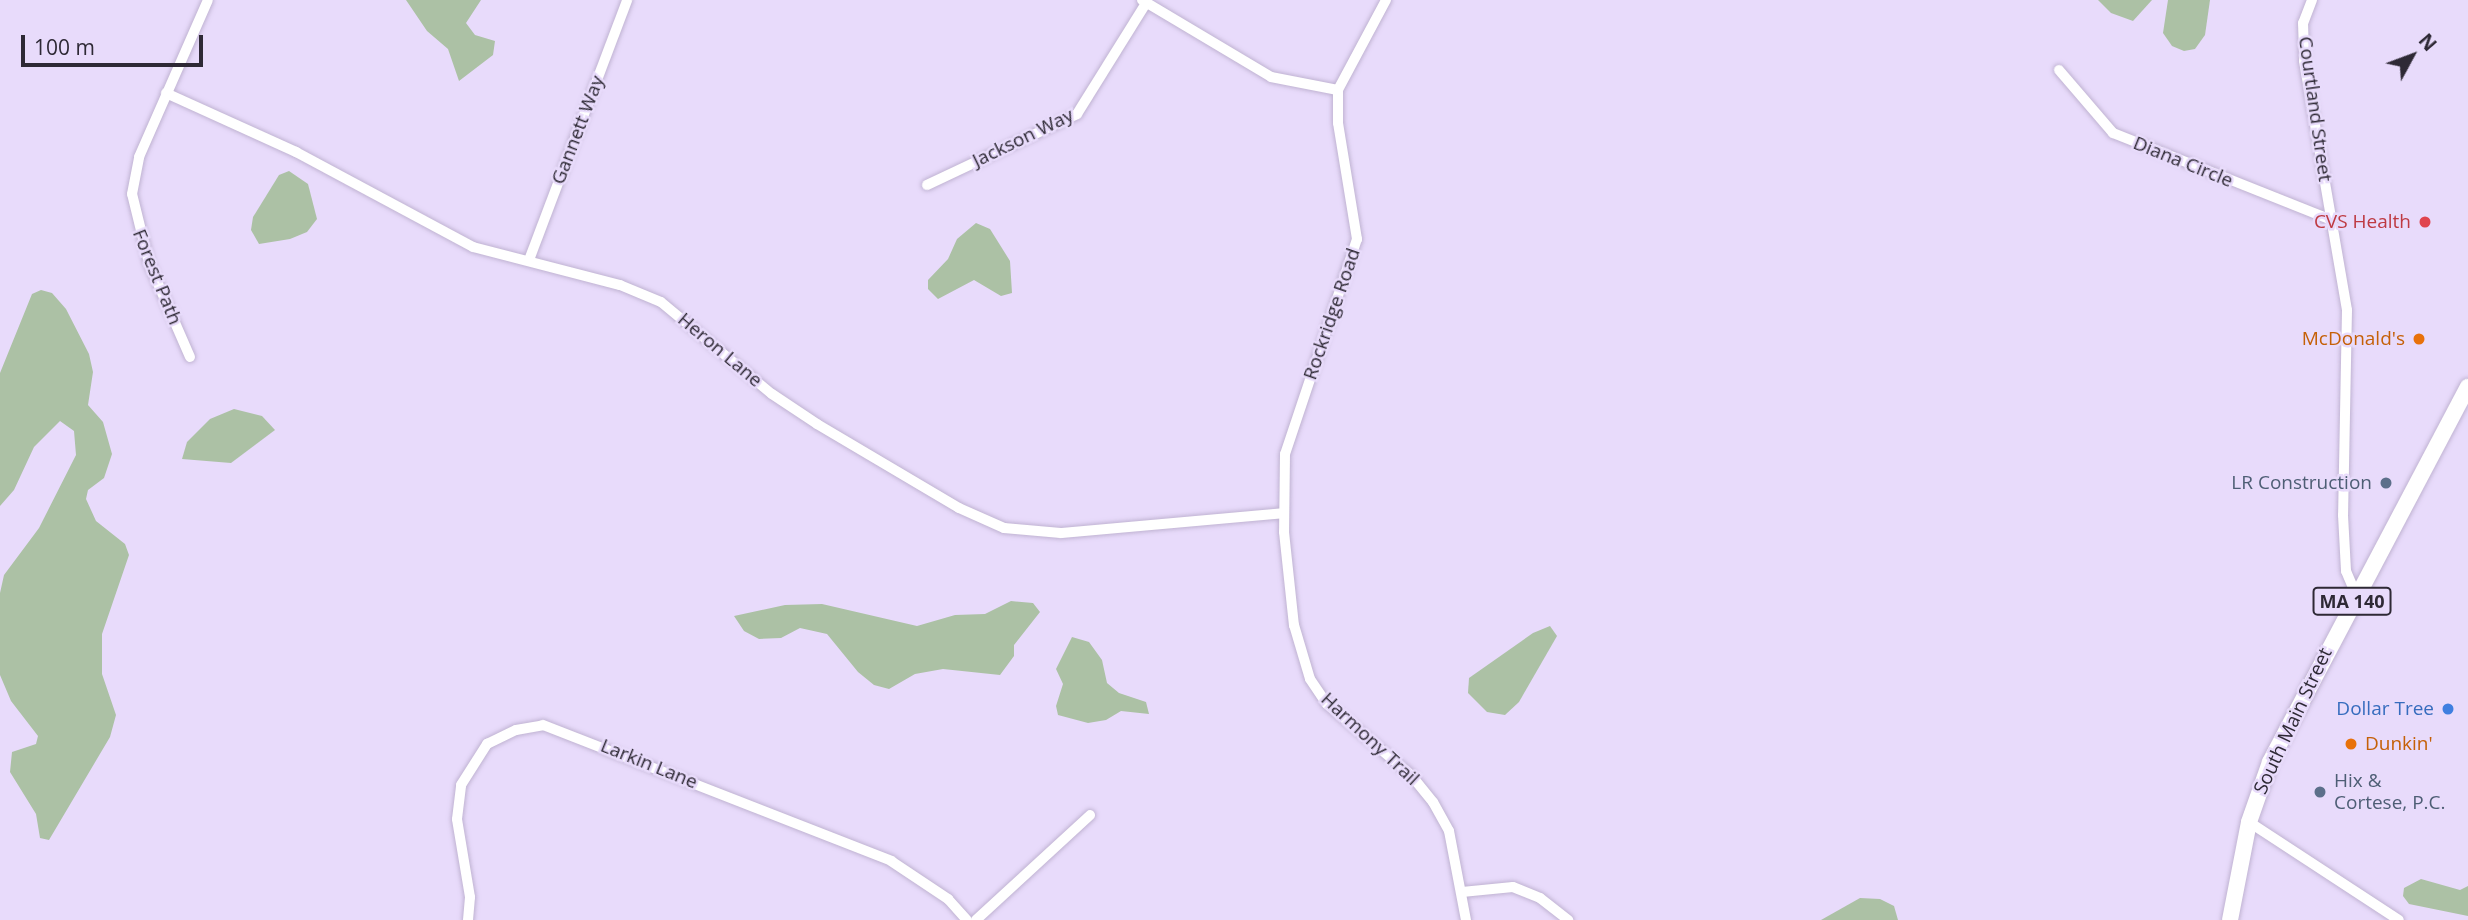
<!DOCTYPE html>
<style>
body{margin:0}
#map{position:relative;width:2468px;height:920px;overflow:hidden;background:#e8dbfb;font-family:"Open Sans",sans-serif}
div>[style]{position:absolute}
.green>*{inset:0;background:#acc1a5}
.roads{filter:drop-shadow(0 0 2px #c0b3d2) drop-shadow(0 0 2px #c0b3d2)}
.street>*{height:10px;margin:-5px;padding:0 5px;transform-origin:5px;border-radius:5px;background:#fff}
.primary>*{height:16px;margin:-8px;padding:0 8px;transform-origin:8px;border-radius:8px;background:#fff}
.dots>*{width:19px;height:19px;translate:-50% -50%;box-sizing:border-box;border:4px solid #e8dbfb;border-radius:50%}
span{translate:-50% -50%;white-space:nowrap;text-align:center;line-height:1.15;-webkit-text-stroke:5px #e8dbfb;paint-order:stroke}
.shield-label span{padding:2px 5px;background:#e8dbfb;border:2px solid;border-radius:5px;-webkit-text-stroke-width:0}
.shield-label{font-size:18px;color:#2e2935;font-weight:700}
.street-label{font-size:19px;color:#2e2935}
.health-label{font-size:19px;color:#be3a42}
.right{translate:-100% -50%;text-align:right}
.food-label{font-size:19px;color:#c56008}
.left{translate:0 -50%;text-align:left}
.service-label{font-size:19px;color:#4e5e75}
.shop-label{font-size:19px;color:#366cbe}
.north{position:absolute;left:2377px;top:21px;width:70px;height:70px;-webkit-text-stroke:5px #e8dbfb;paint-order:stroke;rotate:49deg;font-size:19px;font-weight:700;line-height:28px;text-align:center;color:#2e2935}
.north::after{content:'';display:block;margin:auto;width:24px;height:32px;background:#2e2935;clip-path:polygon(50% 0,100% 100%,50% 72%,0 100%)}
.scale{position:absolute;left:21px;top:35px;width:182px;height:32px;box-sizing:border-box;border:4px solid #2e2935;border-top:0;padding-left:9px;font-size:21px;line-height:24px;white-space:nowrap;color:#2e2935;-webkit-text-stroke:5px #e8dbfb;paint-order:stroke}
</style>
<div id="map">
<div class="green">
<i style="clip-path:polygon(406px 0,481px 0,466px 23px,475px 35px,495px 41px,493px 55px,459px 81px,448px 49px,427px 31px)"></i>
<i style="clip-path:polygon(2098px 0,2152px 0,2133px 21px,2111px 13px)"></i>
<i style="clip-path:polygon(2168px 0,2210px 0,2205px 35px,2195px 49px,2184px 51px,2172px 46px,2163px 33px)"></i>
<i style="clip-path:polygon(289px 171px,308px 184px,317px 219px,307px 232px,290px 239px,259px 244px,251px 230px,253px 217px,279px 175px)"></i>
<i style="clip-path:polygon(976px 223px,990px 229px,1010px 261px,1012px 293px,1001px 296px,974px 280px,938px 299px,928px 289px,928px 280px,948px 259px,957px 239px)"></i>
<i style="clip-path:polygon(41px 290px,52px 293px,66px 309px,89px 354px,93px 372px,88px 405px,103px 422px,112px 454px,104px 478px,88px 490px,86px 499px,96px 521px,125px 544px,129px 555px,102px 634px,102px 674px,116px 715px,110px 737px,49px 840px,40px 838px,36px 814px,10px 772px,12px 752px,36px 744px,38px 736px,11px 701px,0 675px,0 593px,4px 575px,39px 528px,76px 455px,74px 431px,60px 421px,34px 447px,14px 490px,0 506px,0 373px,32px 294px)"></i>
<i style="clip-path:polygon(234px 409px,262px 416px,275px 430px,231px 463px,182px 459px,187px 442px,210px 419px)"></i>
<i style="clip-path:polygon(1011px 601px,1033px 603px,1040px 612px,1014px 645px,1014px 656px,1000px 675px,943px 669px,915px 674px,889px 689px,874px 685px,858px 672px,827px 634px,800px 628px,781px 638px,759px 639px,744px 631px,734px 616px,785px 605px,822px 604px,917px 626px,955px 615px,985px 614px)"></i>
<i style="clip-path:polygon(1550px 626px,1557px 636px,1519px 702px,1505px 715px,1487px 712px,1468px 693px,1469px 678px,1533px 633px)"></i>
<i style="clip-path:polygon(1072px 637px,1089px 642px,1102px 660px,1107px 683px,1119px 693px,1146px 702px,1149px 714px,1121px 711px,1106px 720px,1088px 723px,1058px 715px,1056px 706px,1063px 684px,1056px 669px)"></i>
<i style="clip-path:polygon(2421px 879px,2460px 890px,2468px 886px,2468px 916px,2409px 904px,2403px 896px,2404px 888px)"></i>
<i style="clip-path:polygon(1860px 898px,1880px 899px,1894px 906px,1898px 920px,1821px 920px)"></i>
</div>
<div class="roads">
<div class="street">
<i style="left:1142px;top:0;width:150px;rotate:30.8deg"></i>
<i style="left:1271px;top:77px;width:68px;rotate:11deg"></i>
<i style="left:1386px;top:0;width:102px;rotate:118.1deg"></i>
<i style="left:1338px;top:90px;width:33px;rotate:90deg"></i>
<i style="left:1338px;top:123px;width:118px;rotate:80.7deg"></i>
<i style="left:1357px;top:239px;width:227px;rotate:108.5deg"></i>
<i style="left:1285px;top:454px;width:78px;rotate:90.7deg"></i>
<i style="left:1284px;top:532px;width:94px;rotate:83.9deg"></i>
<i style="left:1294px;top:625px;width:56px;rotate:73.5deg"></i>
<i style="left:1310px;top:679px;width:30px;rotate:56deg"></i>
<i style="left:1327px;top:704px;width:110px;rotate:40.2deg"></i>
<i style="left:1411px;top:775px;width:35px;rotate:51deg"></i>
<i style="left:1433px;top:802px;width:33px;rotate:61deg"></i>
<i style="left:1449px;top:831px;width:91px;rotate:79.2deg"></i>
<i style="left:2312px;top:0;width:25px;rotate:111deg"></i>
<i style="left:2303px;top:23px;width:38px;rotate:88deg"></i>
<i style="left:2304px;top:61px;width:253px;rotate:80.2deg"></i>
<i style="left:2347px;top:310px;width:205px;rotate:91.1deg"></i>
<i style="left:2343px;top:515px;width:56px;rotate:86.9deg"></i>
<i style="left:2346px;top:571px;width:25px;rotate:67deg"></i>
<i style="left:2059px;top:70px;width:83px;rotate:49.4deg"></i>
<i style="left:2113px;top:133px;width:236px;rotate:21.7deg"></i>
<i style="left:166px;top:93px;width:143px;rotate:24.4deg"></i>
<i style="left:296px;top:152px;width:201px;rotate:28.2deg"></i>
<i style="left:473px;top:247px;width:152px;rotate:14.5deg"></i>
<i style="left:620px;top:285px;width:44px;rotate:22.5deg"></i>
<i style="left:661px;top:302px;width:144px;rotate:39.7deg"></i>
<i style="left:772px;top:394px;width:54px;rotate:33.7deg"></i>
<i style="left:817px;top:424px;width:165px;rotate:30.6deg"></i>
<i style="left:959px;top:508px;width:49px;rotate:24deg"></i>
<i style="left:1004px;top:528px;width:57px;rotate:5deg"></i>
<i style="left:1061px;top:533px;width:223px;rotate:-5.1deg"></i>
<i style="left:927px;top:185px;width:166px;rotate:-25.3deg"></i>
<i style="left:1077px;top:114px;width:131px;rotate:-58.1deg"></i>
<i style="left:529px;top:260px;width:278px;rotate:-69.3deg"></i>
<i style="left:190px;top:357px;width:103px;rotate:-113.6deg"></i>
<i style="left:149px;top:263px;width:71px;rotate:-103.8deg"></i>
<i style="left:132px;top:194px;width:38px;rotate:-79deg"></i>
<i style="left:139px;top:157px;width:171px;rotate:-66.3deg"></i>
<i style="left:2249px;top:822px;width:179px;rotate:33.2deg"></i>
<i style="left:1462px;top:892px;width:51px;rotate:-5.6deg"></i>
<i style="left:1513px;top:887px;width:29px;rotate:22deg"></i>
<i style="left:1540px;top:898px;width:36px;rotate:38deg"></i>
<i style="left:468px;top:920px;width:23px;rotate:-85deg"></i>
<i style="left:470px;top:897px;width:79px;rotate:-99.5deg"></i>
<i style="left:457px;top:819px;width:34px;rotate:-83deg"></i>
<i style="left:461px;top:785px;width:49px;rotate:-57.6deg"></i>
<i style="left:487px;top:744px;width:32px;rotate:-26deg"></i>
<i style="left:516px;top:730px;width:27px;rotate:-10deg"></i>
<i style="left:543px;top:725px;width:374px;rotate:21.3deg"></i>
<i style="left:891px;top:861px;width:69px;rotate:33.7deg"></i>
<i style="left:948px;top:899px;width:28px;rotate:48deg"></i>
<i style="left:976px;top:920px;width:155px;rotate:-42.6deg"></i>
</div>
<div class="primary">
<i style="left:2230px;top:920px;width:100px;rotate:-79deg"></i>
<i style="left:2249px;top:822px;width:64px;rotate:-70.7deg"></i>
<i style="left:2270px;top:762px;width:424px;rotate:-62.2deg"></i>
</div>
</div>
<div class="dots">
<i style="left:2425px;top:222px;background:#e0444e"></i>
<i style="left:2419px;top:339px;background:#e8710a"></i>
<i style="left:2386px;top:483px;background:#5c6f8a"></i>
<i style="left:2448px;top:709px;background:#3f7fe0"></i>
<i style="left:2351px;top:744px;background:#e8710a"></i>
<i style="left:2320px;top:792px;background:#5c6f8a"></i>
</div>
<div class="shield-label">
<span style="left:2352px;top:601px">MA 140</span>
</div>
<div class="street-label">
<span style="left:2315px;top:109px;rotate:82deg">Courtland Street</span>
<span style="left:578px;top:130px;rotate:-69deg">Gannett Way</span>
<span style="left:1023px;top:138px;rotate:-26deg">Jackson Way</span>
<span style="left:2183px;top:162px;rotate:22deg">Diana Circle</span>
<span style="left:157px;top:277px;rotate:68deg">Forest Path</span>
<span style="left:1332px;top:314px;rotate:-71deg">Rockridge Road</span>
<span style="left:720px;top:350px;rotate:40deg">Heron Lane</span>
<span style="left:2293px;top:721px;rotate:-65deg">South Main Street</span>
<span style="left:1370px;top:739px;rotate:43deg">Harmony Trail</span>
<span style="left:649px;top:764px;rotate:22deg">Larkin Lane</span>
</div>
<div class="health-label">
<span class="right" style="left:2411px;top:222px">CVS Health</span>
</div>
<div class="food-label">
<span class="right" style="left:2405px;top:339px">McDonald's</span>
<span class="left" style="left:2365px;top:744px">Dunkin'</span>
</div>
<div class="service-label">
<span class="right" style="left:2372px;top:483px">LR Construction</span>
<span class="left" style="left:2334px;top:792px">Hix &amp;<br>Cortese, P.C.</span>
</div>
<div class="shop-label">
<span class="right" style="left:2434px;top:709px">Dollar Tree</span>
</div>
<div class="north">N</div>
<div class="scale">100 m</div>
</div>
